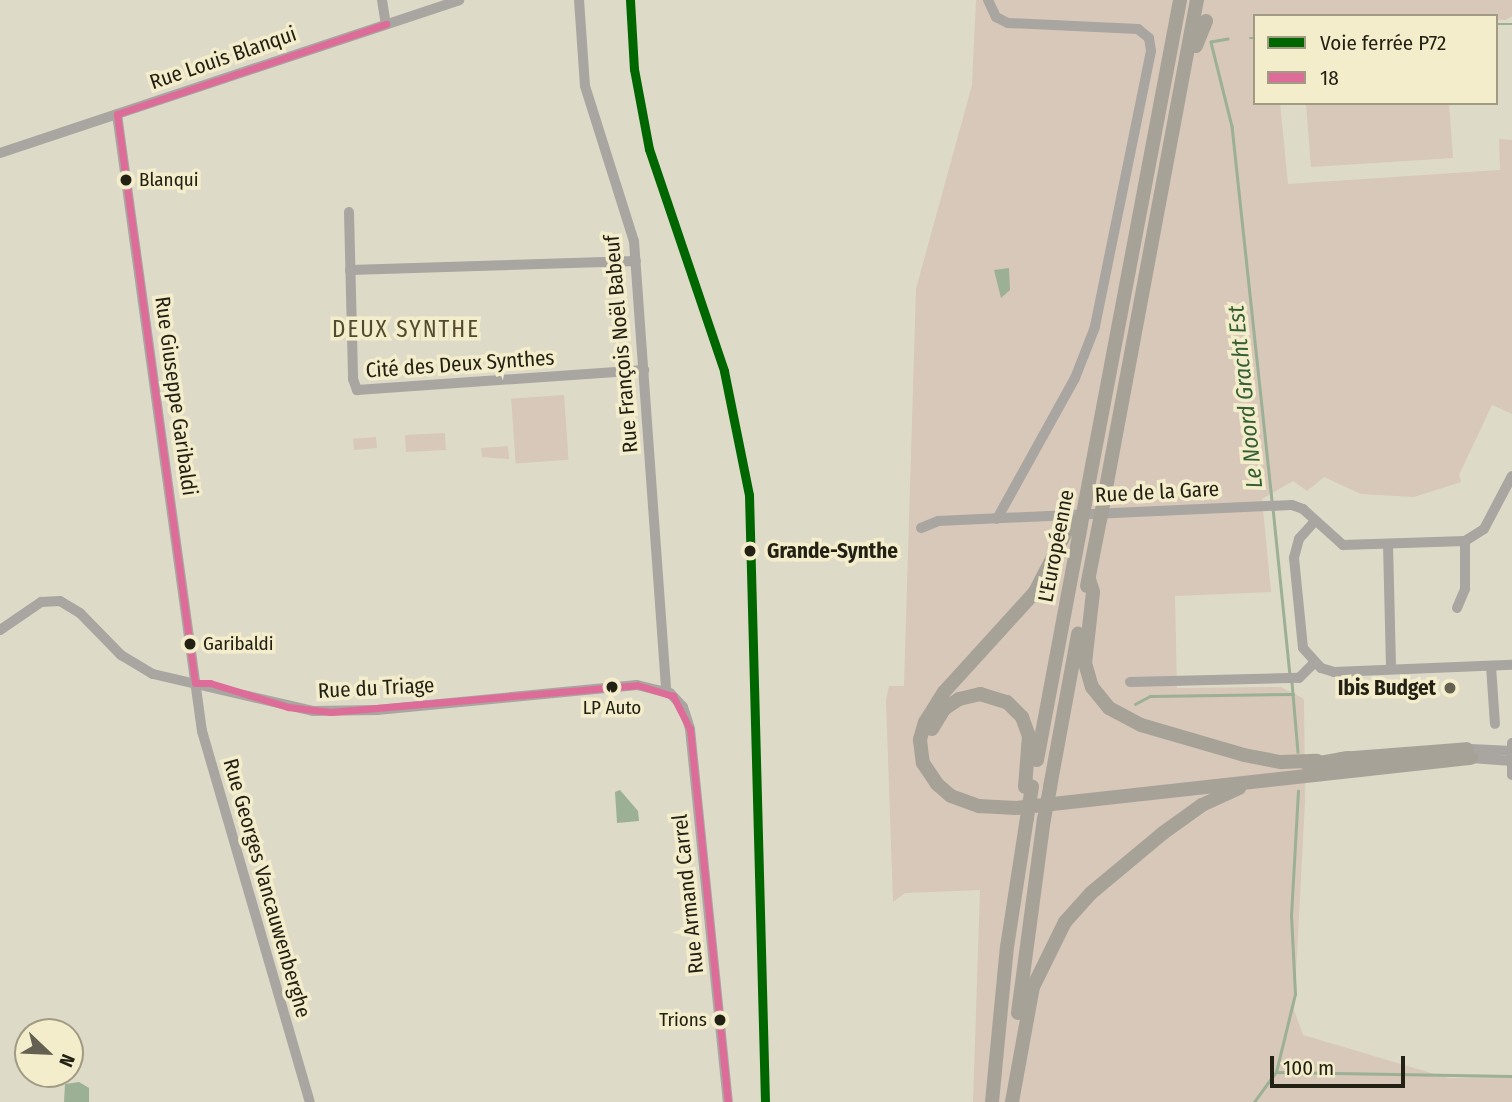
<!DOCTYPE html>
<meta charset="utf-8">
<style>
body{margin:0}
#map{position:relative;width:1512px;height:1102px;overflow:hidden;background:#dedac8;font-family:"Fira Sans Condensed",sans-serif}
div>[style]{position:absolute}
.green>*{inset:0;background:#d7c8b9;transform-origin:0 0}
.water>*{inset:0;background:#9cb095}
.stream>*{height:2.5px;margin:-1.25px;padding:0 1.25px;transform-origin:1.25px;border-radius:1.25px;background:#9cb095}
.minor>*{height:10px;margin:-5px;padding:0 5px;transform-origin:5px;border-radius:5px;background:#a9a5a0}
.highway>*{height:14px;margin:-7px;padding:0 7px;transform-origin:7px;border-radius:7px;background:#a7a297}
.highway-bridge>*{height:14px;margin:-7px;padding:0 7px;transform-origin:7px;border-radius:7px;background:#a7a297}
.bus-1>*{height:7px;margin:-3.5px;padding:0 3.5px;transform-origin:3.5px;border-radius:3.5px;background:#de6c99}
.rail-1>*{height:9px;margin:-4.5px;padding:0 4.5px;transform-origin:4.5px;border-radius:4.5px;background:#060}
.dots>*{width:19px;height:19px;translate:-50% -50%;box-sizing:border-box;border:4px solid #f4edcc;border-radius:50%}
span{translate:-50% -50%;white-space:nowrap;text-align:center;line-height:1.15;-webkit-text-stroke:7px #f4edcc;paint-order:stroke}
.bus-label{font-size:19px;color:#232014}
.left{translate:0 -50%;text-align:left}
.right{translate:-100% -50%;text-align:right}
.street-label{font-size:21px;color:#232014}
.stop-label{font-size:21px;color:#232014;font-weight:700}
.poi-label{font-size:21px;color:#232014;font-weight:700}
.neighbourhood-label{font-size:23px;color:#514a2e;letter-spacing:2px}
.water-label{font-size:23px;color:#335f32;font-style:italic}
.legend{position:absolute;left:1253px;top:14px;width:245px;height:91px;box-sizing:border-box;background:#f4edcc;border:2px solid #a09b82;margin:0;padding:9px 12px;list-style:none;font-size:21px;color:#232014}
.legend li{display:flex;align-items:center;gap:14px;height:35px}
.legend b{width:35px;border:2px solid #a09b82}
.north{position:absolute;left:14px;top:1018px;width:70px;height:70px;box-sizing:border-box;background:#f4edcc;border:2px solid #a09b82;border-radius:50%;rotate:113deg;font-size:19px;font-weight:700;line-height:28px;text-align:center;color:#232014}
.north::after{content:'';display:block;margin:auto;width:24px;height:32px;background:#646153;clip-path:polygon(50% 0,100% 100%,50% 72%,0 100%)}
.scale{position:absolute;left:1270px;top:1056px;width:135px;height:32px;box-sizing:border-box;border:4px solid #232014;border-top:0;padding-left:9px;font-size:21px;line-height:24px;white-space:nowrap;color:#232014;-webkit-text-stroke:5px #f4edcc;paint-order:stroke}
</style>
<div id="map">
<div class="green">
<i style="clip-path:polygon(976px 0,1512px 0,1512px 16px,1506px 20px,1496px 20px,1496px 16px,1255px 16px,1255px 103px,1280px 103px,1288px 184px,1500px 170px,1499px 139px,1512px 140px,1512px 414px,1492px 405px,1459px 475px,1461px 482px,1414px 497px,1361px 494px,1324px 477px,1307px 491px,1293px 481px,1262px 499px,1271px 592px,1175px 596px,1177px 688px,1281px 687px,1304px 699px,1305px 802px,1294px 1010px,1303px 1035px,1448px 1078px,1512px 1077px,1512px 1102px,973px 1102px,980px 890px,905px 893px,893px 902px,886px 700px,889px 686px,904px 686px,916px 289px,972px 85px)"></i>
<i style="clip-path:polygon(1306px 103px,1449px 103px,1453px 158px,1311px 167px)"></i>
<i style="left:564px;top:395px;width:65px;height:53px;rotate:86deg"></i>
<i style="left:445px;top:433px;width:17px;height:40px;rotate:87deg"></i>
<i style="left:376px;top:437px;width:11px;height:23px;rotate:85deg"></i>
<i style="clip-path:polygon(508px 446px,509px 459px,482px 457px,481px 448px)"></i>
</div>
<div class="water">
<i style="clip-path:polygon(1009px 268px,1010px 290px,1001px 298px,994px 270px)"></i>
<i style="clip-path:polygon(620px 790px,638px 811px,639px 821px,617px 823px,615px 792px)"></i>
<i style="clip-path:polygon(79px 1082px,89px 1088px,89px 1102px,64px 1102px,65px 1084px)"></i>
</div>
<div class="stream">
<i style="left:1496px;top:24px;width:16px"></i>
<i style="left:1250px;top:38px;width:5px"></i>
<i style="left:1228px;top:39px;width:17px;rotate:170deg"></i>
<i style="left:1211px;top:42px;width:87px;rotate:76deg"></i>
<i style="left:1232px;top:126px;width:378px;rotate:83.9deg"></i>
<i style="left:1273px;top:508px;width:169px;rotate:84.2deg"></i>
<i style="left:1292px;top:682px;width:70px;rotate:85.1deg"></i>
<i style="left:1135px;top:704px;width:17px;rotate:-28deg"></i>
<i style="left:1150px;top:696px;width:143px;rotate:-0.8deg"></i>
<i style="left:1276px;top:1072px;width:236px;rotate:1deg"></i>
<i style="left:1254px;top:1102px;width:37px;rotate:-54deg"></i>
<i style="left:1276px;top:1072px;width:80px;rotate:-76.3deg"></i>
<i style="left:1295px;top:994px;width:78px;rotate:-92.9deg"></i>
<i style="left:1291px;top:916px;width:125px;rotate:-86.8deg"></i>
</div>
<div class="minor">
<i style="left:382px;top:0;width:24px;rotate:81deg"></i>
<i style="left:579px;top:0;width:86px;rotate:86deg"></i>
<i style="left:585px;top:86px;width:163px;rotate:72.5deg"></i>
<i style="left:634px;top:241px;width:451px;rotate:85.9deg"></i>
<i style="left:988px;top:0;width:19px;rotate:65deg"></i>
<i style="left:996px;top:17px;width:13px;rotate:27deg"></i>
<i style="left:1008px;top:23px;width:130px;rotate:2.6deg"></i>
<i style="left:1138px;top:29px;width:14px;rotate:39deg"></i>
<i style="left:1149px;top:38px;width:13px;rotate:81deg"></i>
<i style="left:1151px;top:51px;width:282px;rotate:101.5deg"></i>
<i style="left:1095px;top:327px;width:55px;rotate:111.4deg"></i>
<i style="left:1075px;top:378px;width:161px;rotate:119deg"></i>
<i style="left:117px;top:114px;width:623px;rotate:82.16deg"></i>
<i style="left:202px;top:731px;width:386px;rotate:73.8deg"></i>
<i style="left:0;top:153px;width:484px;rotate:-18.4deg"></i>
<i style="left:349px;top:212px;width:167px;rotate:88.6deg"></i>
<i style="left:353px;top:379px;width:12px;rotate:70deg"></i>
<i style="left:357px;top:390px;width:288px;rotate:-4deg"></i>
<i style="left:350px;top:270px;width:286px;rotate:-1.8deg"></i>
<i style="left:1315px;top:521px;width:24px;rotate:132deg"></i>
<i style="left:1299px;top:539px;width:20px;rotate:105deg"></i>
<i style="left:1294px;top:558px;width:90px;rotate:84.3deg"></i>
<i style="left:1303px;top:648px;width:27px;rotate:48deg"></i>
<i style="left:1321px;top:668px;width:14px;rotate:17deg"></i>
<i style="left:1334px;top:672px;width:178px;rotate:-2.3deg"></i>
<i style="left:921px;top:528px;width:18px;rotate:-22deg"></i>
<i style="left:938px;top:521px;width:354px;rotate:-2.6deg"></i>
<i style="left:1292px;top:505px;width:12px;rotate:20deg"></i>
<i style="left:1303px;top:509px;width:54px;rotate:42deg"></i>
<i style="left:1343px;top:545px;width:122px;rotate:-1.9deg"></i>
<i style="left:1465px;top:541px;width:22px;rotate:-32deg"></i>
<i style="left:1484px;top:529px;width:60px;rotate:-62.2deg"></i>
<i style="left:1388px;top:544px;width:125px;rotate:88.6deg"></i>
<i style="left:1457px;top:608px;width:21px;rotate:-67deg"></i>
<i style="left:1465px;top:589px;width:48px;rotate:-90deg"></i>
<i style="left:0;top:630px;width:50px;rotate:-34.3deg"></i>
<i style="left:41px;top:602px;width:19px;rotate:-3deg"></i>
<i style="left:60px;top:601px;width:23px;rotate:31deg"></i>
<i style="left:80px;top:613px;width:59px;rotate:45.7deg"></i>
<i style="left:121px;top:655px;width:37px;rotate:31deg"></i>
<i style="left:153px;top:674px;width:164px;rotate:13deg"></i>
<i style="left:313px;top:711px;width:64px;rotate:-0.9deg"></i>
<i style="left:377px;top:710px;width:261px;rotate:-5.5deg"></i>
<i style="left:637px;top:685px;width:34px;rotate:14deg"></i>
<i style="left:670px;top:693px;width:19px;rotate:47deg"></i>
<i style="left:683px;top:707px;width:23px;rotate:72deg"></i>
<i style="left:690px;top:729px;width:375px;rotate:84.2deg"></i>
<i style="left:1491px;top:666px;width:58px;rotate:86.1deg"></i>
<i style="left:1130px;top:682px;width:169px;rotate:-1.4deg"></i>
<i style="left:1299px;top:678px;width:21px;rotate:-45deg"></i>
<i style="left:1512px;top:743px;width:32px;rotate:90deg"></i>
<i style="left:1470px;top:749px;width:42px;rotate:2.7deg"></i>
<i style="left:1471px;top:758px;width:41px;rotate:4.2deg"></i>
</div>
<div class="highway">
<i style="left:1196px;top:46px;width:27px;rotate:-68deg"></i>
<i style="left:1085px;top:503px;width:512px;rotate:-79.3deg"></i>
<i style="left:1103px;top:504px;width:513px;rotate:-79.44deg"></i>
<i style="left:1071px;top:522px;width:79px;rotate:117.2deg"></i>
<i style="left:1035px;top:592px;width:135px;rotate:132.3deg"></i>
<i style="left:944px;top:692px;width:36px;rotate:122deg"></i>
<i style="left:925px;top:722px;width:19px;rotate:106deg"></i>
<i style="left:920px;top:740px;width:23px;rotate:83deg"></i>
<i style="left:923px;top:763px;width:25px;rotate:56deg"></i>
<i style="left:937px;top:784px;width:18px;rotate:41deg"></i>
<i style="left:951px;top:796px;width:30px;rotate:20deg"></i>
<i style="left:979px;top:806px;width:37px;rotate:3deg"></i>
<i style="left:1016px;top:808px;width:458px;rotate:-6.3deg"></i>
<i style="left:1089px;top:579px;width:14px;rotate:73deg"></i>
<i style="left:1093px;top:592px;width:71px;rotate:96.4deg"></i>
<i style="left:1085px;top:663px;width:25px;rotate:74deg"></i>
<i style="left:1092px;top:687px;width:27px;rotate:51deg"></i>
<i style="left:1109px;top:708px;width:36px;rotate:28deg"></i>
<i style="left:1141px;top:725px;width:107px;rotate:16.2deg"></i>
<i style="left:1244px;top:755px;width:38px;rotate:11deg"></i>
<i style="left:1281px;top:762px;width:36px;rotate:-2deg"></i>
<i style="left:1087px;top:586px;width:67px;rotate:-78.9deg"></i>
<i style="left:932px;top:729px;width:23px;rotate:-59deg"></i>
<i style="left:944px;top:709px;width:18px;rotate:-34deg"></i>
<i style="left:959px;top:699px;width:22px;rotate:-13deg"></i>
<i style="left:980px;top:694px;width:28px;rotate:17deg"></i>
<i style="left:1007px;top:702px;width:21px;rotate:45deg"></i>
<i style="left:1022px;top:717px;width:20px;rotate:70deg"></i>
<i style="left:1029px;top:736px;width:51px;rotate:94.5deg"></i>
<i style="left:1341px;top:759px;width:126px;rotate:-4.5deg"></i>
<i style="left:1037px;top:760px;width:240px;rotate:-79.4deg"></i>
<i style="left:1308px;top:765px;width:41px;rotate:-9.9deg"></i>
<i style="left:1050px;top:787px;width:156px;rotate:-79.6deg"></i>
<i style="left:1018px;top:1013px;width:196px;rotate:-82.4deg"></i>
<i style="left:992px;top:1102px;width:156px;rotate:-84.5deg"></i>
<i style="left:1007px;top:947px;width:131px;rotate:-81.2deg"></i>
<i style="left:1012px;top:1102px;width:117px;rotate:-79.7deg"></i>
<i style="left:1033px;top:987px;width:72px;rotate:-63.8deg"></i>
<i style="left:1065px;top:922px;width:39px;rotate:-48deg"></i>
<i style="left:1091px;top:893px;width:94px;rotate:-39.8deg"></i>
<i style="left:1163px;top:833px;width:48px;rotate:-35.7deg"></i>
<i style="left:1202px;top:805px;width:41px;rotate:-24.7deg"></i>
</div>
<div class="highway-bridge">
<i style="left:1100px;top:520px;width:16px;rotate:-79deg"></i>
<i style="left:1081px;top:524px;width:21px;rotate:-79deg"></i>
<i style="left:1027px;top:818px;width:32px;rotate:-81deg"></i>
<i style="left:1044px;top:819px;width:33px;rotate:-79deg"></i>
</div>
<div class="bus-1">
<i style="left:117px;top:114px;width:574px;rotate:82.19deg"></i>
<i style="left:117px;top:114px;width:284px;rotate:-18.5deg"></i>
<i style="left:195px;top:683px;width:15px"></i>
<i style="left:210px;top:683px;width:82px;rotate:17.1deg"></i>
<i style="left:288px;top:707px;width:43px;rotate:6.6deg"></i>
<i style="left:331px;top:712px;width:307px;rotate:-5deg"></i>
<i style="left:637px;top:685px;width:38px;rotate:17deg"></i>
<i style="left:673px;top:696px;width:37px;rotate:63deg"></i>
<i style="left:690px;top:729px;width:375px;rotate:84.2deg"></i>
</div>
<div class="rail-1">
<i style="left:630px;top:0;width:69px;rotate:86.7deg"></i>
<i style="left:634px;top:69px;width:81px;rotate:79.4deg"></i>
<i style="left:649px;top:149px;width:234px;rotate:71.3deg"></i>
<i style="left:724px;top:371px;width:126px;rotate:78.6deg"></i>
<i style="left:749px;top:495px;width:607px;rotate:88.49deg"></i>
</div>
<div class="dots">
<i style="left:126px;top:180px;background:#232014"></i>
<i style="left:750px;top:551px;background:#232014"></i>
<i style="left:190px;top:644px;background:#232014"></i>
<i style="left:612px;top:687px;background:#232014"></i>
<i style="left:1450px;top:688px;background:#646153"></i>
<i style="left:720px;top:1020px;background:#232014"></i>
</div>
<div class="bus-label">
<span class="left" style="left:139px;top:180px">Blanqui</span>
<span class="left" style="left:203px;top:644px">Garibaldi</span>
<span style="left:612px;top:708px">LP Auto</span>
<span class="right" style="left:707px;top:1020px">Trions</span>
</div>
<div class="street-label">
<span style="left:223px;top:58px;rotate:-19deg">Rue Louis Blanqui</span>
<span style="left:621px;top:344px;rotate:-95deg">Rue François Noël Babeuf</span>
<span style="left:460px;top:364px;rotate:-4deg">Cité des Deux Synthes</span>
<span style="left:176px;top:396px;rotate:82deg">Rue Giuseppe Garibaldi</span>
<span style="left:1157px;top:492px;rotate:-3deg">Rue de la Gare</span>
<span style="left:1056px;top:546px;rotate:-79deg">L'Européenne</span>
<span style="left:376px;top:688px;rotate:-3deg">Rue du Triage</span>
<span style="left:267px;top:888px;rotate:74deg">Rue Georges Vancauwenberghe</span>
<span style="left:688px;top:894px;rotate:-96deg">Rue Armand Carrel</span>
</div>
<div class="stop-label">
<span class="left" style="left:767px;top:551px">Grande-Synthe</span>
</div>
<div class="poi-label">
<span class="right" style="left:1436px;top:688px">Ibis Budget</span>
</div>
<div class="neighbourhood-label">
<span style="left:406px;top:329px">DEUX SYNTHE</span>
</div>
<div class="water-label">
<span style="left:1245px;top:397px;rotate:-96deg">Le Noord Gracht Est</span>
</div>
<ul class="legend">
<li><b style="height:9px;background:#060"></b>Voie ferrée P72</li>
<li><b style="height:9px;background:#de6c99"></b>18</li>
</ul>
<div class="north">N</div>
<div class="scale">100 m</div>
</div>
